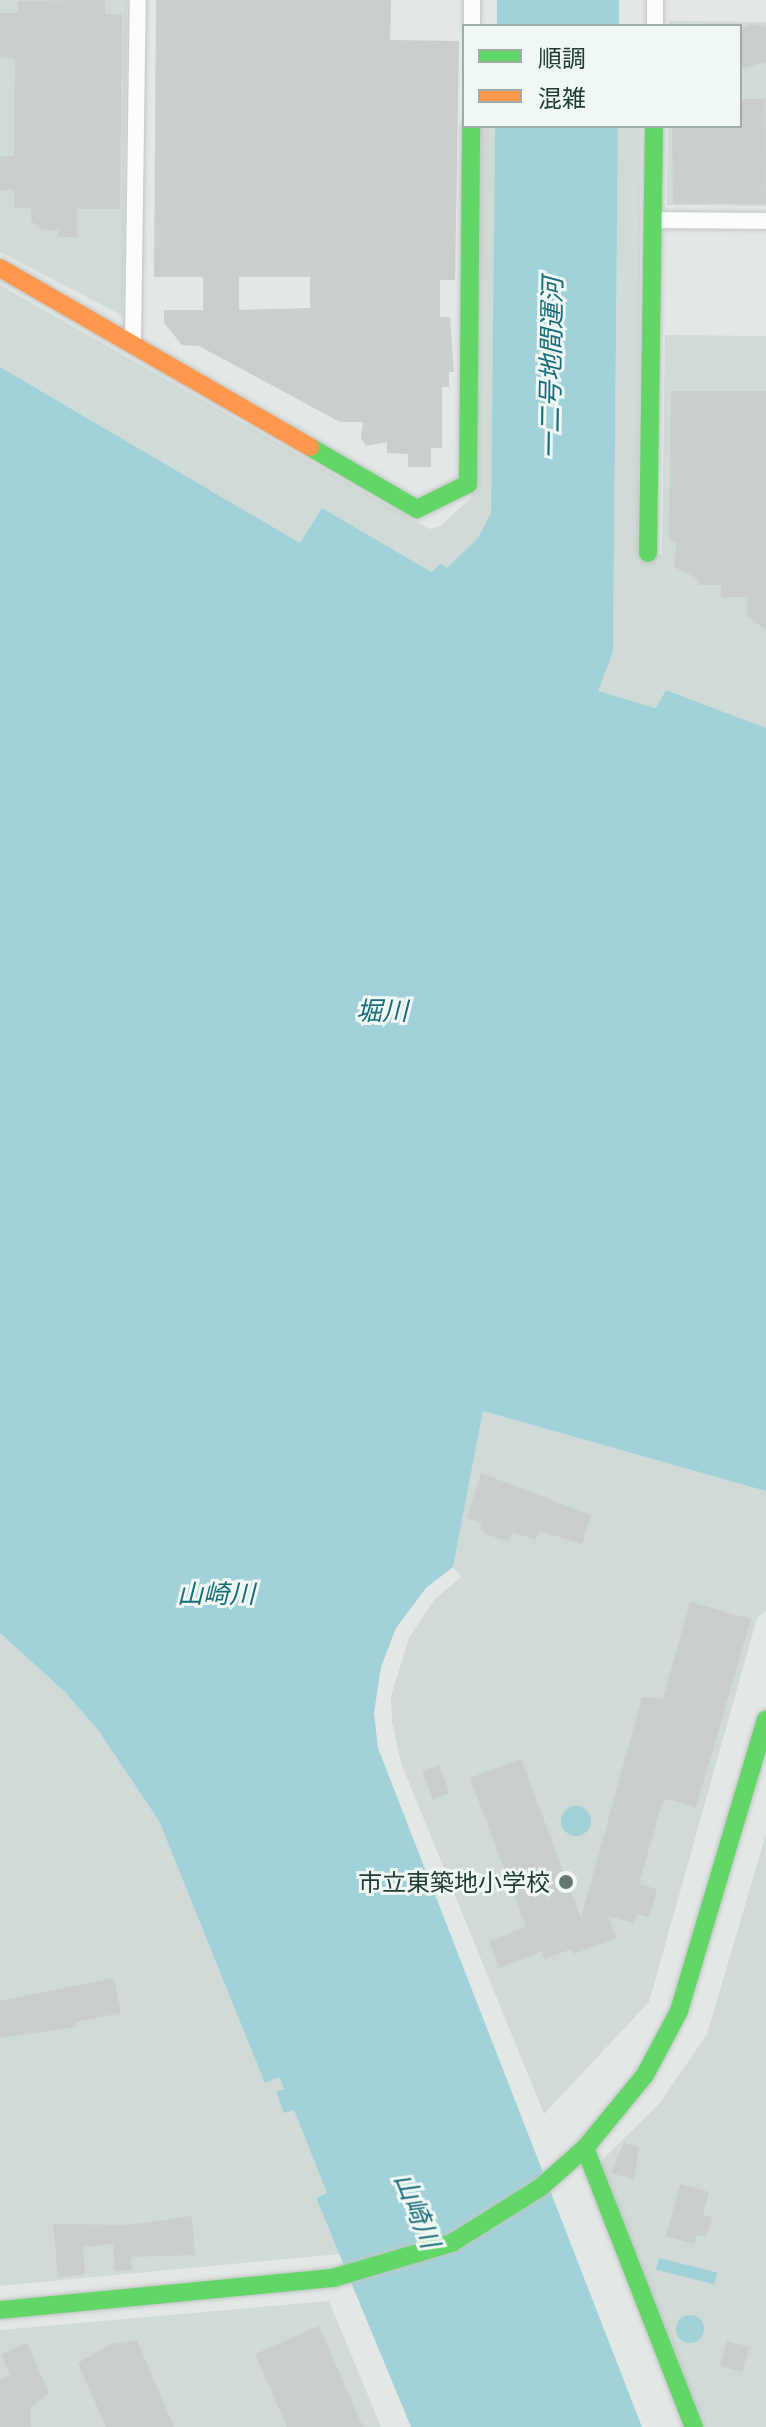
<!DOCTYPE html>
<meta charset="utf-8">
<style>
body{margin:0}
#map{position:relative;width:766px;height:2427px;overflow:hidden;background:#e3e8e6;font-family:"Exo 2","Noto Sans JP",sans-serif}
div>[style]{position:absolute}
.built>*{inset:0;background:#d0dad6}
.water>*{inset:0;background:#a1d2d9;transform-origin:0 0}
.round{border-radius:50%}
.building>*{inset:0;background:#cacfcd;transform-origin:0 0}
.roads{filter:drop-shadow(0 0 2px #c0c5c3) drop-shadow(0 0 2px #c0c5c3)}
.street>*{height:16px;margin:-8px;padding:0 8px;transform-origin:8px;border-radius:8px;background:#fbfcfb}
.fast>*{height:18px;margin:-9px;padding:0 9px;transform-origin:9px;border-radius:9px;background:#63d668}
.slow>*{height:18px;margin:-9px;padding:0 9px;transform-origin:9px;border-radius:9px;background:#ff974d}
.dots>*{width:22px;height:22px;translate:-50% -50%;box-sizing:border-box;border:4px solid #f0f8f4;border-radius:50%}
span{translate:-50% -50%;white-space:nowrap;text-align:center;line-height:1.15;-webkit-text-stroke:6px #f0f8f4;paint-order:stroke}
.poi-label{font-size:24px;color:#203c34}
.right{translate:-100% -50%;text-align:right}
.water-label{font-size:26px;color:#186c79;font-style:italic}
.legend{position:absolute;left:462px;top:24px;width:280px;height:104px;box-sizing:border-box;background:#f0f8f4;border:2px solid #9dada7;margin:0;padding:10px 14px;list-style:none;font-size:24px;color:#203c34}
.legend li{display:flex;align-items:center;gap:16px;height:40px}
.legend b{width:40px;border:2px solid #9dada7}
</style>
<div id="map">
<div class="built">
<i style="clip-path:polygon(0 0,127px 0,123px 316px,0 252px)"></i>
<i style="clip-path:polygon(669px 21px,766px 22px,766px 206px,667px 205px,668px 126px,740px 126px,740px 26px,669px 26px)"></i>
<i style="clip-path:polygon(479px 126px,495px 126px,491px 513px,478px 539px,447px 568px,431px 573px,322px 508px,300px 543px,0 367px,0 285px,429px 529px,439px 527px,471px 498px,474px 483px)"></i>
<i style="clip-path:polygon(618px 126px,641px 126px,638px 554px,662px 555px,665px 335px,766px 336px,766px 728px,667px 690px,657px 708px,598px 691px,613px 652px)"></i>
<i style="clip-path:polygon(483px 1411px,766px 1491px,766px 1611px,757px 1618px,649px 2002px,544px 2114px,401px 1763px,392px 1722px,391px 1696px,409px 1638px,434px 1600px,461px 1577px,453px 1567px)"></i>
<i style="clip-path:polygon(0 1633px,65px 1692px,98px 1730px,159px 1821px,266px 2083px,279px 2077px,284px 2089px,276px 2093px,284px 2112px,294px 2109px,328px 2193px,316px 2198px,339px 2254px,0 2286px)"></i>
<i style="clip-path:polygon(766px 1834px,766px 2427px,703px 2427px,600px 2162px,659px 2104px,707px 2034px)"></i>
<i style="clip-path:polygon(329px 2301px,381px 2427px,0 2427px,0 2330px)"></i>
</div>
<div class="water">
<i style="left:497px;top:0;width:122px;height:26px"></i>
<i style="clip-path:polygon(495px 126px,618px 126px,613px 652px,598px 691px,656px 708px,666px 690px,766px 728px,766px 1491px,483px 1411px,453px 1567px,426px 1588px,396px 1628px,381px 1667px,374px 1713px,378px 1748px,642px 2427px,411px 2427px,316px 2198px,327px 2193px,294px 2110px,284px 2113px,276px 2092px,284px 2089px,279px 2077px,265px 2083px,159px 1821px,98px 1730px,65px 1692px,0 1633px,0 367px,300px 543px,322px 508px,431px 572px,441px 564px,447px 568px,478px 538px,491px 513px)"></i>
<i class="round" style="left:561px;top:1806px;width:30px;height:30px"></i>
<i style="left:659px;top:2258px;width:60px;height:12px;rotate:14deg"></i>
<i class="round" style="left:676px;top:2315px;width:28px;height:28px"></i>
</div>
<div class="building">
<i style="clip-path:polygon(105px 0,105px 14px,122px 14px,120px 209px,77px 209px,77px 237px,58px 237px,58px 230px,42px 230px,31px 221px,31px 208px,14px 208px,14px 190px,0 190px,0 156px,14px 156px,15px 59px,0 58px,0 13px,18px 13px,18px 1px)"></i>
<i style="clip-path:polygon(evenodd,156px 0,391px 0,390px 40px,459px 41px,455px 280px,440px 280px,440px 317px,450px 317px,454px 372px,449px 372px,449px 387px,442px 387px,442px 448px,431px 448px,431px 467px,408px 467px,408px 454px,387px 453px,387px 442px,366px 446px,361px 438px,363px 422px,340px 422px,199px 346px,182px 345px,164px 323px,164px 310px,203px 310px,203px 277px,154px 277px,156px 0,239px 277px,310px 277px,310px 308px,239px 310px,239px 277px)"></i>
<i style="clip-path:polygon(751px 24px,766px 27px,766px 62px,740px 69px,740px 30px)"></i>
<i style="clip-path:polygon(740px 99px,765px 99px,766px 204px,673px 204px,672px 126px,740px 126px)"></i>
<i style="clip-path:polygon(671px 391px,766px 391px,766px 630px,747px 616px,747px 597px,721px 597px,721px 585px,698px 585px,698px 579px,674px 567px,677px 542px,669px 541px)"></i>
<i style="clip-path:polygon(481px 1473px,591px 1515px,582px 1544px,539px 1531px,536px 1540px,512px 1532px,509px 1542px,488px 1535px,480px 1529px,482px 1523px,467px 1518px)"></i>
<i style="clip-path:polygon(690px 1602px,751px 1619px,696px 1807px,668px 1799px,662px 1803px,639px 1884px,657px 1889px,649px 1917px,637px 1914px,634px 1923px,608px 1916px,616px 1938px,574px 1954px,572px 1949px,544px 1959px,541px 1952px,499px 1968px,489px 1941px,526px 1927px,470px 1778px,521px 1759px,581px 1918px,642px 1697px,663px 1699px)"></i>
<i style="left:439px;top:1765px;width:30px;height:18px;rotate:69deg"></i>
<i style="clip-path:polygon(114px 1978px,121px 2013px,76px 2022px,77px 2027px,0 2038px,0 2001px)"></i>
<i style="clip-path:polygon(624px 2143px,639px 2147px,634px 2180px,611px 2173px)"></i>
<i style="clip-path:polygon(680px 2184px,709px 2192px,703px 2215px,712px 2217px,706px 2237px,697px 2235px,694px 2244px,666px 2236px)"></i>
<i style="clip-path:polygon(192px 2216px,195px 2255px,131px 2257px,132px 2270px,115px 2271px,113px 2244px,83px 2247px,85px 2275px,58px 2277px,53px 2224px,128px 2225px)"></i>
<i style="clip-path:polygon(319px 2326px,363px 2427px,287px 2427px,255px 2354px)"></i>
<i style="clip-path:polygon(137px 2340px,174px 2427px,106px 2427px,78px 2363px,111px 2344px)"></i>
<i style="left:727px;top:2341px;width:23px;height:26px;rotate:15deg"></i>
<i style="clip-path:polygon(27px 2343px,49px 2393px,30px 2408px,31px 2427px,0 2427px,0 2380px,10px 2375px,1px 2354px)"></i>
</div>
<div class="roads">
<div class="street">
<i style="left:472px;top:26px;width:26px;rotate:-90deg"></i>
<i style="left:655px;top:26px;width:26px;rotate:-90deg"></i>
<i style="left:653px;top:220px;width:113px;rotate:0.5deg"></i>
<i style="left:133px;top:341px;width:341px;rotate:-89.2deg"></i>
</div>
<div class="fast">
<i style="left:310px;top:447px;width:124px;rotate:30.1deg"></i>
<i style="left:417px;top:509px;width:57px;rotate:-26.1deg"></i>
<i style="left:468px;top:484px;width:358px;rotate:-89.5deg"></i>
<i style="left:648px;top:553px;width:427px;rotate:-89.2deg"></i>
<i style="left:585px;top:2148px;width:300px;rotate:68.7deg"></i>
<i style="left:0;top:2310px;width:335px;rotate:-5.5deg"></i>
<i style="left:333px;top:2278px;width:124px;rotate:-16.4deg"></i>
<i style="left:452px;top:2243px;width:105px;rotate:-32.2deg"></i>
<i style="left:541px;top:2187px;width:59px;rotate:-41.6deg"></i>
<i style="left:585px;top:2148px;width:94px;rotate:-50.6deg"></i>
<i style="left:645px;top:2075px;width:72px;rotate:-62deg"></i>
<i style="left:679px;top:2011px;width:304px;rotate:-73.4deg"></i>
</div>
<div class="slow">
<i style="left:0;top:268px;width:358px;rotate:30deg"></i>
</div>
</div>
<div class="dots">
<i style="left:566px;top:1882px;background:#647872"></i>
</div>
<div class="poi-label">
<span class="right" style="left:550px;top:1882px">市立東築地小学校</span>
</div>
<div class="water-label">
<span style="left:550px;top:368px;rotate:-89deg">一二号地間運河</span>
<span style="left:382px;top:1010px">堀川</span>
<span style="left:216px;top:1593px">山崎川</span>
<span style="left:418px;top:2210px;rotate:68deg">山崎川</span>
</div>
<ul class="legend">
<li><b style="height:10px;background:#63d668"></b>順調</li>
<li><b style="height:10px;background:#ff974d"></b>混雑</li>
</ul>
</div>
